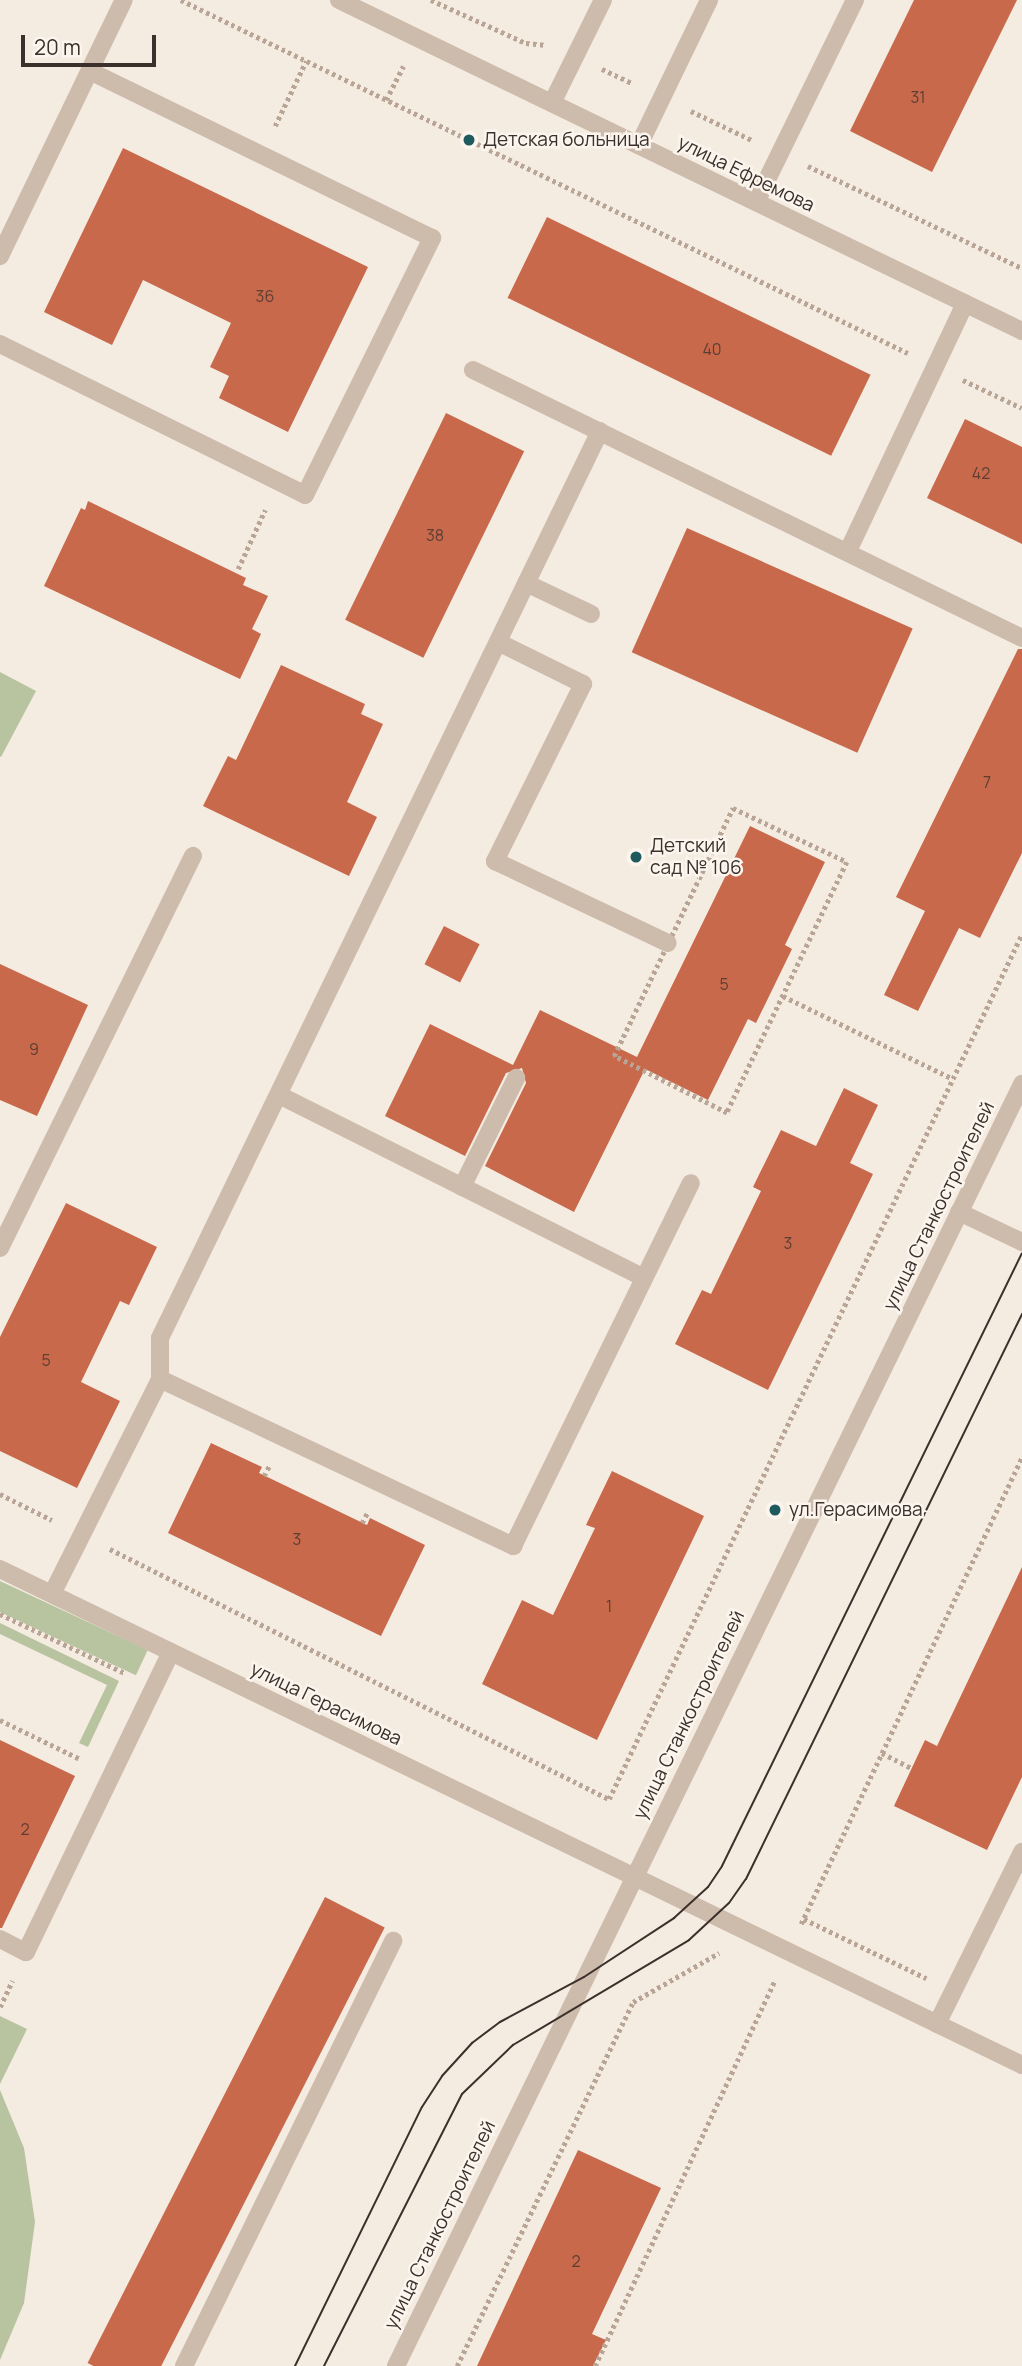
<!DOCTYPE html>
<meta charset="utf-8">
<style>
body{margin:0}
#map{position:relative;width:1022px;height:2366px;overflow:hidden;background:#f4ebe1;font-family:Manrope,sans-serif}
div>[style]{position:absolute}
.green>*{inset:0;background:#b8c4a0;transform-origin:0 0}
.building>*{inset:0;background:#c8694b;transform-origin:0 0}
.path>*{height:4.5px;margin-top:-2.25px;transform-origin:0;background:repeating-linear-gradient(90deg,#b9a596 0 3.5px,transparent 0 7px)}
.minor>*{height:18px;margin:-9px;padding:0 9px;transform-origin:9px;border-radius:9px;background:#cdbbac}
.tram>*{height:2px;margin:-1px;padding:0 1px;transform-origin:1px;border-radius:1px;background:#3b302b}
.dots>*{width:19px;height:19px;translate:-50% -50%;box-sizing:border-box;border:4px solid #fbf5ee;border-radius:50%}
span{translate:-50% -50%;white-space:nowrap;text-align:center;line-height:1.15;-webkit-text-stroke:5px #fbf5ee;paint-order:stroke}
.number-label{font-size:16px;color:#5e3e33}
.number-label span{-webkit-text-stroke-width:0}
.poi-label{font-size:19px;color:#3b302b}
.left{translate:0 -50%;text-align:left}
.street-label{font-size:19px;color:#3b302b}
.scale{position:absolute;left:21px;top:35px;width:135px;height:32px;box-sizing:border-box;border:4px solid #3b302b;border-top:0;padding-left:9px;font-size:21px;line-height:24px;white-space:nowrap;color:#3b302b;-webkit-text-stroke:5px #fbf5ee;paint-order:stroke}
</style>
<div id="map">
<div class="green">
<i style="clip-path:polygon(0 672px,36px 691px,1px 757px,0 756px)"></i>
<i style="left:0;top:1581px;width:163px;height:28px;rotate:25deg"></i>
<i style="clip-path:polygon(0 1623px,119px 1681px,88px 1747px,79px 1743px,107px 1685px,0 1634px)"></i>
<i style="clip-path:polygon(0 2016px,27px 2029px,0 2084px)"></i>
<i style="clip-path:polygon(0 2090px,24px 2148px,35px 2222px,24px 2303px,0 2360px)"></i>
</div>
<div class="building">
<i style="clip-path:polygon(914px 0,1017px 0,932px 172px,850px 131px)"></i>
<i style="clip-path:polygon(123px 148px,368px 267px,288px 432px,219px 398px,229px 376px,210px 367px,231px 323px,143px 280px,112px 345px,44px 312px)"></i>
<i style="left:547px;top:217px;width:360px;height:90px;rotate:26deg"></i>
<i style="left:446px;top:413px;width:87px;height:230px;rotate:26deg"></i>
<i style="clip-path:polygon(965px 419px,1022px 447px,1022px 544px,927px 498px)"></i>
<i style="clip-path:polygon(88px 501px,246px 578px,243px 585px,268px 596px,252px 629px,261px 634px,240px 679px,44px 586px,81px 508px,85px 510px)"></i>
<i style="left:687px;top:528px;width:247px;height:136px;rotate:24deg"></i>
<i style="clip-path:polygon(1018px 649px,1022px 649px,1022px 853px,980px 938px,959px 928px,918px 1011px,884px 995px,925px 911px,896px 897px)"></i>
<i style="clip-path:polygon(281px 665px,365px 704px,361px 714px,383px 724px,347px 802px,377px 817px,349px 876px,203px 806px,228px 756px,236px 760px)"></i>
<i style="clip-path:polygon(750px 826px,825px 862px,785px 945px,792px 949px,756px 1023px,748px 1019px,708px 1100px,645px 1069px,574px 1212px,485px 1166px,526px 1083px,522px 1068px,506px 1073px,465px 1156px,385px 1116px,430px 1024px,513px 1065px,540px 1010px,637px 1057px)"></i>
<i style="left:444px;top:926px;width:40px;height:43px;rotate:27deg"></i>
<i style="clip-path:polygon(0 964px,88px 1005px,37px 1116px,0 1100px)"></i>
<i style="clip-path:polygon(844px 1088px,878px 1105px,850px 1163px,873px 1174px,768px 1390px,675px 1344px,702px 1290px,711px 1294px,761px 1191px,753px 1187px,781px 1130px,816px 1146px)"></i>
<i style="clip-path:polygon(66px 1203px,157px 1247px,129px 1305px,120px 1301px,81px 1382px,120px 1401px,77px 1488px,0 1451px,0 1337px)"></i>
<i style="clip-path:polygon(211px 1443px,262px 1467px,259px 1473px,367px 1525px,370px 1518px,425px 1545px,381px 1636px,168px 1533px)"></i>
<i style="clip-path:polygon(612px 1471px,704px 1516px,597px 1740px,482px 1684px,522px 1600px,553px 1615px,595px 1528px,586px 1525px)"></i>
<i style="clip-path:polygon(1022px 1567px,1022px 1777px,987px 1850px,894px 1806px,925px 1740px,937px 1746px)"></i>
<i style="clip-path:polygon(0 1740px,75px 1776px,2px 1928px,0 1928px)"></i>
<i style="left:325px;top:1897px;width:67px;height:523px;rotate:27deg"></i>
<i style="clip-path:polygon(578px 2150px,661px 2188px,592px 2334px,606px 2340px,593px 2366px,477px 2366px)"></i>
</div>
<div class="path">
<i style="left:181px;top:0;width:808px;rotate:25.9deg"></i>
<i style="left:431px;top:0;width:104px;rotate:24.4deg"></i>
<i style="left:526px;top:43px;width:20px;rotate:6deg"></i>
<i style="left:602px;top:69px;width:33px;rotate:25deg"></i>
<i style="left:386px;top:100px;width:38px;rotate:-63deg"></i>
<i style="left:691px;top:111px;width:68px;rotate:25.4deg"></i>
<i style="left:275px;top:126px;width:72px;rotate:-64.5deg"></i>
<i style="left:808px;top:166px;width:237px;rotate:25.5deg"></i>
<i style="left:963px;top:380px;width:65px;rotate:25.4deg"></i>
<i style="left:238px;top:569px;width:65px;rotate:-65.4deg"></i>
<i style="left:733px;top:808px;width:126px;rotate:25.3deg"></i>
<i style="left:847px;top:862px;width:278px;rotate:115.6deg"></i>
<i style="left:727px;top:1113px;width:127px;rotate:-153.2deg"></i>
<i style="left:614px;top:1056px;width:275px;rotate:-64.4deg"></i>
<i style="left:783px;top:996px;width:189px;rotate:26deg"></i>
<i style="left:264px;top:1476px;width:13px;rotate:-63deg"></i>
<i style="left:0;top:1494px;width:58px;rotate:26.6deg"></i>
<i style="left:362px;top:1523px;width:13px;rotate:-63deg"></i>
<i style="left:110px;top:1549px;width:558px;rotate:26.61deg"></i>
<i style="left:609px;top:1799px;width:959px;rotate:-64.48deg"></i>
<i style="left:0;top:1614px;width:138px;rotate:25.3deg"></i>
<i style="left:0;top:1720px;width:91px;rotate:26deg"></i>
<i style="left:882px;top:1753px;width:34px;rotate:27deg"></i>
<i style="left:804px;top:1919px;width:136px;rotate:25.8deg"></i>
<i style="left:801px;top:1924px;width:517px;rotate:-64.67deg"></i>
<i style="left:0;top:2007px;width:29px;rotate:-65deg"></i>
<i style="left:457px;top:2366px;width:404px;rotate:-64.2deg"></i>
<i style="left:633px;top:2002px;width:99px;rotate:-29.7deg"></i>
<i style="left:595px;top:2366px;width:426px;rotate:-65deg"></i>
</div>
<div class="minor">
<i style="left:339px;top:0;width:759px;rotate:25.86deg"></i>
<i style="left:552px;top:103px;width:115px;rotate:-63.7deg"></i>
<i style="left:639px;top:145px;width:161px;rotate:-64.2deg"></i>
<i style="left:756px;top:202px;width:225px;rotate:-63.9deg"></i>
<i style="left:0;top:256px;width:284px;rotate:-64.2deg"></i>
<i style="left:0;top:344px;width:340px;rotate:26.3deg"></i>
<i style="left:305px;top:495px;width:287px;rotate:-63.7deg"></i>
<i style="left:432px;top:238px;width:381px;rotate:-154deg"></i>
<i style="left:473px;top:370px;width:611px;rotate:26.02deg"></i>
<i style="left:848px;top:551px;width:274px;rotate:-64.7deg"></i>
<i style="left:526px;top:583px;width:72px;rotate:25.5deg"></i>
<i style="left:498px;top:642px;width:95px;rotate:26.3deg"></i>
<i style="left:583px;top:684px;width:198px;rotate:116.4deg"></i>
<i style="left:495px;top:861px;width:191px;rotate:25.4deg"></i>
<i style="left:279px;top:1095px;width:408px;rotate:26.6deg"></i>
<i style="left:462px;top:1187px;width:122px;rotate:-63.6deg"></i>
<i style="left:959px;top:1212px;width:70px;rotate:25.5deg"></i>
<i style="left:0;top:1248px;width:437px;rotate:-63.8deg"></i>
<i style="left:160px;top:1379px;width:391px;rotate:25.3deg"></i>
<i style="left:513px;top:1546px;width:404px;rotate:-63.9deg"></i>
<i style="left:0;top:1569px;width:1136px;rotate:25.89deg"></i>
<i style="left:52px;top:1594px;width:241px;rotate:-63.3deg"></i>
<i style="left:160px;top:1379px;width:41px;rotate:-90deg"></i>
<i style="left:160px;top:1338px;width:1008px;rotate:-64.12deg"></i>
<i style="left:0;top:1939px;width:29px;rotate:27deg"></i>
<i style="left:26px;top:1952px;width:333px;rotate:-64.2deg"></i>
<i style="left:937px;top:2024px;width:192px;rotate:-63.7deg"></i>
<i style="left:184px;top:2366px;width:474px;rotate:-63.8deg"></i>
<i style="left:396px;top:2366px;width:1427px;rotate:-63.97deg"></i>
</div>
<div class="tram">
<i style="left:295px;top:2366px;width:288px;rotate:-63.9deg"></i>
<i style="left:422px;top:2107px;width:37px;rotate:-57deg"></i>
<i style="left:442px;top:2076px;width:45px;rotate:-47.7deg"></i>
<i style="left:472px;top:2043px;width:35px;rotate:-37deg"></i>
<i style="left:500px;top:2022px;width:95px;rotate:-28.2deg"></i>
<i style="left:584px;top:1977px;width:108px;rotate:-33.2deg"></i>
<i style="left:674px;top:1918px;width:46px;rotate:-42.4deg"></i>
<i style="left:708px;top:1887px;width:25px;rotate:-56deg"></i>
<i style="left:722px;top:1866px;width:682px;rotate:-63.92deg"></i>
<i style="left:324px;top:2366px;width:305px;rotate:-63.1deg"></i>
<i style="left:462px;top:2094px;width:71px;rotate:-43.9deg"></i>
<i style="left:513px;top:2045px;width:205px;rotate:-30.8deg"></i>
<i style="left:689px;top:1940px;width:54px;rotate:-42.8deg"></i>
<i style="left:729px;top:1903px;width:29px;rotate:-55deg"></i>
<i style="left:746px;top:1879px;width:629px;rotate:-63.96deg"></i>
</div>
<div class="dots">
<i style="left:469px;top:140px;background:#1f5a5e"></i>
<i style="left:636px;top:857px;background:#1f5a5e"></i>
<i style="left:775px;top:1510px;background:#1f5a5e"></i>
</div>
<div class="number-label">
<span style="left:918px;top:97px">31</span>
<span style="left:265px;top:296px">36</span>
<span style="left:712px;top:349px">40</span>
<span style="left:981px;top:473px">42</span>
<span style="left:435px;top:535px">38</span>
<span style="left:987px;top:782px">7</span>
<span style="left:724px;top:984px">5</span>
<span style="left:34px;top:1049px">9</span>
<span style="left:788px;top:1243px">3</span>
<span style="left:46px;top:1360px">5</span>
<span style="left:297px;top:1539px">3</span>
<span style="left:609px;top:1606px">1</span>
<span style="left:25px;top:1829px">2</span>
<span style="left:576px;top:2261px">2</span>
</div>
<div class="poi-label">
<span class="left" style="left:483px;top:140px">Детская больница</span>
<span class="left" style="left:650px;top:857px">Детский<br>сад № 106</span>
<span class="left" style="left:789px;top:1510px">ул.Герасимова</span>
</div>
<div class="street-label">
<span style="left:746px;top:174px;rotate:26deg">улица Ефремова</span>
<span style="left:939px;top:1206px;rotate:-64deg">улица Станкостроителей</span>
<span style="left:326px;top:1704px;rotate:26deg">улица Герасимова</span>
<span style="left:689px;top:1715px;rotate:-64deg">улица Станкостроителей</span>
<span style="left:440px;top:2225px;rotate:-64deg">улица Станкостроителей</span>
</div>
<div class="scale">20 m</div>
</div>
